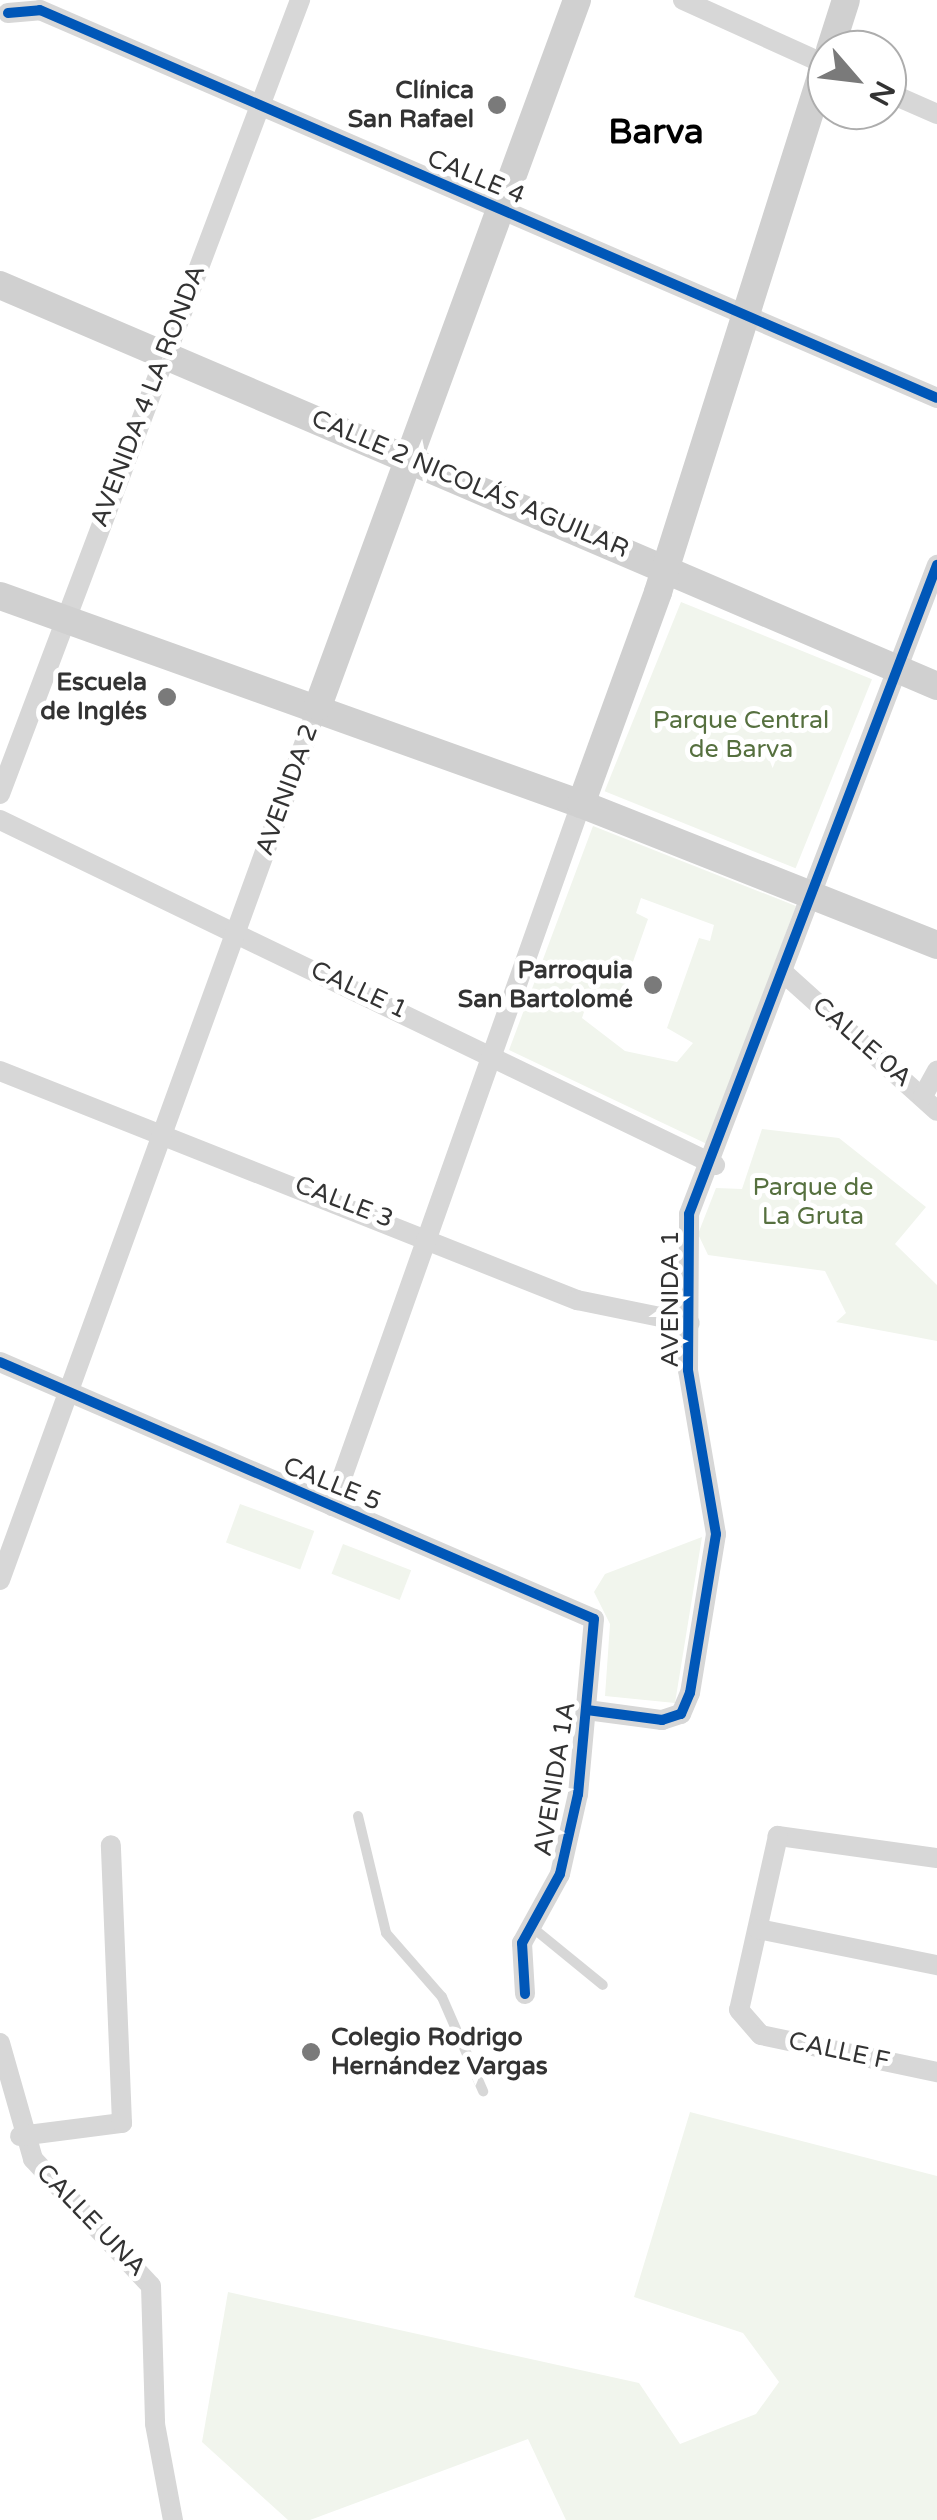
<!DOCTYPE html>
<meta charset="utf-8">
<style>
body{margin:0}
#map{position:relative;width:937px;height:2520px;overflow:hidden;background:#fff;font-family:"Varela Round",sans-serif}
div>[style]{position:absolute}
.green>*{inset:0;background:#f1f5ed;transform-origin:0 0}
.lane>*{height:10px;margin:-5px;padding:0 5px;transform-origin:5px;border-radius:5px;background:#d7d7d7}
.street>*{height:20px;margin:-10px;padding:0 10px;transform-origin:10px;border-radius:10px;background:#d7d7d7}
.secondary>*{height:28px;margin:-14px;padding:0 14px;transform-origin:14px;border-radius:14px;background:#d0d0d0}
.cycleway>*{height:10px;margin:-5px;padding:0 5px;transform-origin:5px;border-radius:5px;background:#0057b8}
.dots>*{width:28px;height:28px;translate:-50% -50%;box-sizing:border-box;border:5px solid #fff;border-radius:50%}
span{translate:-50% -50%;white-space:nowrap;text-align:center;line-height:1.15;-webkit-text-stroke:10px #fff;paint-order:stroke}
.poi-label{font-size:25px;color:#333;font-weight:700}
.right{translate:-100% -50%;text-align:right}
.left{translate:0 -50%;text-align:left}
.street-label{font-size:25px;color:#333}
.park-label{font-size:25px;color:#56703f}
.district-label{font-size:35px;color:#000;font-weight:700}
.north{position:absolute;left:807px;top:30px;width:100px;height:100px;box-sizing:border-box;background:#fff;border:2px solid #adadad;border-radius:50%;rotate:118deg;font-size:28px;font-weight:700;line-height:40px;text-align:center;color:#333}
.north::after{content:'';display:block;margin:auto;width:35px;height:45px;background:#7a7a7a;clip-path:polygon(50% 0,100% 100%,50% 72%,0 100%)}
</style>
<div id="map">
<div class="green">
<i style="left:681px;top:602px;width:206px;height:204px;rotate:22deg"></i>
<i style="clip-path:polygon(evenodd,593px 826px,796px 906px,707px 1144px,509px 1050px,593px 826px,641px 898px,714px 925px,710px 941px,699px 938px,667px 1028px,693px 1043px,677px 1062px,625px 1051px,582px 1018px,586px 1006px,616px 1010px,648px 919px,636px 913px,641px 898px)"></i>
<i style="clip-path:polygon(762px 1129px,839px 1138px,926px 1207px,895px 1244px,937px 1285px,937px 1341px,836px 1322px,846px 1313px,825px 1271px,708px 1255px,698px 1234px,716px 1188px,742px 1189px)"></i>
<i style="left:240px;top:1504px;width:79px;height:41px;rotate:20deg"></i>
<i style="clip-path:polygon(702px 1537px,675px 1703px,605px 1696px,610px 1624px,594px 1592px,605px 1574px)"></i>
<i style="left:343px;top:1544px;width:73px;height:32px;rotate:21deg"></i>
<i style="clip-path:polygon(690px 2112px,937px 2176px,937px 2520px,566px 2520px,528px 2439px,310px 2520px,288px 2520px,202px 2442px,228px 2292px,639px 2383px,680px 2444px,756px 2414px,779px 2382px,743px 2333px,634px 2297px)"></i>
</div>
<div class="lane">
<i style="left:358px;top:1816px;width:120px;rotate:76.5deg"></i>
<i style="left:386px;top:1933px;width:85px;rotate:48.8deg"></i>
<i style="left:442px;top:1997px;width:103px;rotate:66.4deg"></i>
<i style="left:533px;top:1928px;width:90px;rotate:39.2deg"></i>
</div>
<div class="street">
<i style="left:683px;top:0;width:158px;rotate:24.3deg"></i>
<i style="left:8px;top:13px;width:32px;rotate:-5deg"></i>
<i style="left:40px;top:10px;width:977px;rotate:23.39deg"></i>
<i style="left:887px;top:92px;width:55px;rotate:23.7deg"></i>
<i style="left:0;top:794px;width:849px;rotate:-69.3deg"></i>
<i style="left:0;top:820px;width:794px;rotate:25.76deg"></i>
<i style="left:786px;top:975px;width:203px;rotate:42deg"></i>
<i style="left:0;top:1071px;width:621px;rotate:21.65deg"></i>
<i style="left:577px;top:1300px;width:115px;rotate:11.5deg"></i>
<i style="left:923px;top:1096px;width:29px;rotate:-61deg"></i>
<i style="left:0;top:1362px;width:647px;rotate:23.4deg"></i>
<i style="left:594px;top:1619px;width:176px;rotate:95.2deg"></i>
<i style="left:578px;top:1794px;width:82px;rotate:102.7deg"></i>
<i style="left:560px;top:1874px;width:79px;rotate:118.8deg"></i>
<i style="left:522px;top:1943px;width:51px;rotate:86.6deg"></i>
<i style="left:332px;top:1506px;width:745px;rotate:-70.47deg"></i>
<i style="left:0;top:1580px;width:930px;rotate:-70.01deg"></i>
<i style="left:587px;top:1710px;width:76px;rotate:7.6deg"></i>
<i style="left:662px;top:1720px;width:20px;rotate:-18deg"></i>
<i style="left:681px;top:1714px;width:23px;rotate:-67deg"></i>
<i style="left:690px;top:1693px;width:161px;rotate:-80.7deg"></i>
<i style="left:716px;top:1534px;width:166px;rotate:-99.7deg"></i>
<i style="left:688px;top:1370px;width:156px;rotate:-89.6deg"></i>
<i style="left:689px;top:1214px;width:695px;rotate:-69.09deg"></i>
<i style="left:937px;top:1858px;width:161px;rotate:-172.1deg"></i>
<i style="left:778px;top:1836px;width:178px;rotate:102.6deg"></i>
<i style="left:739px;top:2010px;width:33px;rotate:49deg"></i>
<i style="left:761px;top:2035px;width:180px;rotate:11.9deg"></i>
<i style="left:758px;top:1929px;width:183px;rotate:11.4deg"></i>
<i style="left:0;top:2043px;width:121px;rotate:74.1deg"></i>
<i style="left:33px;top:2159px;width:173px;rotate:47.1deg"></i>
<i style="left:151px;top:2286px;width:138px;rotate:88.3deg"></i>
<i style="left:155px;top:2424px;width:98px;rotate:79.4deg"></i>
<i style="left:20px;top:2136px;width:103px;rotate:-7.3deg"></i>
<i style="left:122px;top:2123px;width:278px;rotate:-92.3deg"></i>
</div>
<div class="secondary">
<i style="left:830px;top:50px;width:52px;rotate:-72.3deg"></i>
<i style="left:0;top:285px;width:1019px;rotate:23.17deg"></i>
<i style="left:0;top:596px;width:617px;rotate:19.7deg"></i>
<i style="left:581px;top:804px;width:383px;rotate:21.6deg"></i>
<i style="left:318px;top:706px;width:752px;rotate:-69.85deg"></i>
<i style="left:581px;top:804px;width:226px;rotate:-70deg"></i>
<i style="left:658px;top:592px;width:560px;rotate:-72.44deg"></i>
</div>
<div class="cycleway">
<i style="left:8px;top:13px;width:32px;rotate:-5deg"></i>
<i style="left:40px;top:10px;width:977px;rotate:23.39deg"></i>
<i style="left:0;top:1362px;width:647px;rotate:23.4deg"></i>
<i style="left:594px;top:1619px;width:176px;rotate:95.2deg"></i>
<i style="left:578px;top:1794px;width:82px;rotate:102.7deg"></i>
<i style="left:560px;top:1874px;width:79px;rotate:118.8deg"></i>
<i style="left:522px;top:1943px;width:51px;rotate:86.6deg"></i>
<i style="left:587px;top:1710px;width:76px;rotate:7.6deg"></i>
<i style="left:662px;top:1720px;width:20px;rotate:-18deg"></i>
<i style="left:681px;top:1714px;width:23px;rotate:-67deg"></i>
<i style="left:690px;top:1693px;width:161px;rotate:-80.7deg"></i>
<i style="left:716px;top:1534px;width:166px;rotate:-99.7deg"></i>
<i style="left:688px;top:1370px;width:156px;rotate:-89.6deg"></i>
<i style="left:689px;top:1214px;width:695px;rotate:-69.09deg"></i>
</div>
<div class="dots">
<i style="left:497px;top:105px;background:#7a7a7a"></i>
<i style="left:167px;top:697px;background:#7a7a7a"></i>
<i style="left:653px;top:985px;background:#7a7a7a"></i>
<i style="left:311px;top:2052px;background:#7a7a7a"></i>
</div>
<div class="poi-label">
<span class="right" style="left:474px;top:105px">Clínica<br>San Rafael</span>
<span class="right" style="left:147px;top:697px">Escuela<br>de Inglés</span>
<span class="right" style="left:633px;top:985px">Parroquia<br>San Bartolomé</span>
<span class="left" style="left:331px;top:2052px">Colegio Rodrigo<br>Hernández Vargas</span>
</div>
<div class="street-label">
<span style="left:476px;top:177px;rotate:23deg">CALLE 4</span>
<span style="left:148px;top:396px;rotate:-69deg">AVENIDA 4 LA RONDA</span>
<span style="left:470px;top:484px;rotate:23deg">CALLE 2 NICOLÁS AGUILAR</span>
<span style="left:287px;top:790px;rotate:-70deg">AVENIDA 2</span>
<span style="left:359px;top:990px;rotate:25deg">CALLE 1</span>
<span style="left:862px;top:1042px;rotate:41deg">CALLE 0A</span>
<span style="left:344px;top:1202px;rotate:21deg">CALLE 3</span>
<span style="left:670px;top:1299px;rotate:-90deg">AVENIDA 1</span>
<span style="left:332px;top:1484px;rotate:22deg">CALLE 5</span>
<span style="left:555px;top:1779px;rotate:-81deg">AVENIDA 1A</span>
<span style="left:839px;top:2051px;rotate:12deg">CALLE F</span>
<span style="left:91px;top:2220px;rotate:46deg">CALLE UNA</span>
</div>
<div class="park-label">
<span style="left:741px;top:735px">Parque Central<br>de Barva</span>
<span style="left:813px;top:1202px">Parque de<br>La Gruta</span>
</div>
<div class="district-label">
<span style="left:656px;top:132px">Barva</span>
</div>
<div class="north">N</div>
</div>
